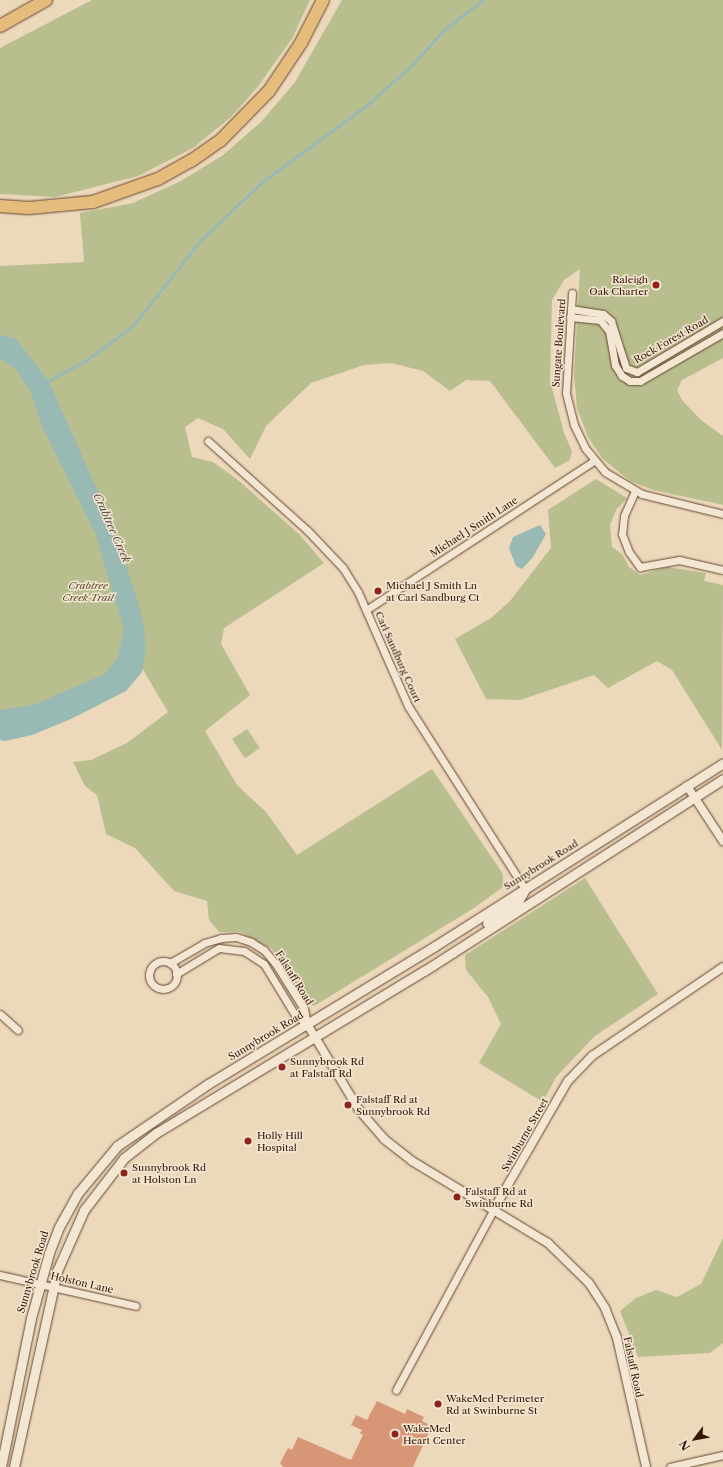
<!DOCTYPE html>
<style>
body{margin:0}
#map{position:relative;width:723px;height:1467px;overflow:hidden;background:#ecd8ba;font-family:"Libre Caslon Text",serif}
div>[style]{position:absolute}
.green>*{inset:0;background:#b9be8f;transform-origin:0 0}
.water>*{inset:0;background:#99b9b5}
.stream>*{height:2.5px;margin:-1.25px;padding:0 1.25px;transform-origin:1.25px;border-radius:1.25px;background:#99b9b5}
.building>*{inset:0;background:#d79776}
.roads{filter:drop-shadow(0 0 1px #644630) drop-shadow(0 0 1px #644630)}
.minor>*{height:7px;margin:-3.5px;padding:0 3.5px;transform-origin:3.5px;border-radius:3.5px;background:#f3e6d2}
.minor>.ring{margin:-3.5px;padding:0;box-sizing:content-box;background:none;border:7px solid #f3e6d2;border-radius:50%}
.tertiary>*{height:8px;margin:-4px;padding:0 4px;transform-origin:4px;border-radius:4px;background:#f3e6d2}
.secondary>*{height:9px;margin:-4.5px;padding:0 4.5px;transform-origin:4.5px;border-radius:4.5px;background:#f3e6d2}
.motorway>*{height:12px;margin:-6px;padding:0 6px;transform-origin:6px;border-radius:6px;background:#e6bc7d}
.dots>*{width:11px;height:11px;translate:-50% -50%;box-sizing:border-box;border:2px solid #f3e6d2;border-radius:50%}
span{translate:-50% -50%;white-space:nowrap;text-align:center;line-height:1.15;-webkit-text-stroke:3px #f3e6d2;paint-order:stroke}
.poi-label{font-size:10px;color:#361602}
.right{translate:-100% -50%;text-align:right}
.left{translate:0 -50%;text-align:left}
.street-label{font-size:10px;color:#361602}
.park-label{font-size:10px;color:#5d482c;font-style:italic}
.water-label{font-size:11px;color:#594f41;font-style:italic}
.north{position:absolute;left:675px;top:1419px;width:40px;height:40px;-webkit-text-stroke:3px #f3e6d2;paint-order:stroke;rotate:238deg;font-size:11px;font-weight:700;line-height:16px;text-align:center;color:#361602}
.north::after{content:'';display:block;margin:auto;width:14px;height:18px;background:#361602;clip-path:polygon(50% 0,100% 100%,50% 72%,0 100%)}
</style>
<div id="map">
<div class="green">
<i style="clip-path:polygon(92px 0,310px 0,293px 37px,257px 88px,231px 117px,193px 148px,138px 176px,55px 197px,0 194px,0 48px)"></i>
<i style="clip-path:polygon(342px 0,723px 0,723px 358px,682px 380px,677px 390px,682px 400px,701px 420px,723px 436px,723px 505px,653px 490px,630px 481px,602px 458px,588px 437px,577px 408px,574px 375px,580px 269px,564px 280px,552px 300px,550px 380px,564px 433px,572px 451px,570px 460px,555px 468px,490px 381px,466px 380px,450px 391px,423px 371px,391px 363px,364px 365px,311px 383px,266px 426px,250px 459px,223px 429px,198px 418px,185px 427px,192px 457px,213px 462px,238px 480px,299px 534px,324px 563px,224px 628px,221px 644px,250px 695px,205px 731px,237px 785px,266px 812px,297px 855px,432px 769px,503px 874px,503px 887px,474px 908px,314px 1006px,303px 1000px,272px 949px,239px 932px,219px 932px,209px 920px,207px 901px,174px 891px,135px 848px,106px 834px,97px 795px,85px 786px,73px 762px,91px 760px,127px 743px,168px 712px,139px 663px,0 731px,0 266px,84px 262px,80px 213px,133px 203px,181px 181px,223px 155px,261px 122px,295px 82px)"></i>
<i style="clip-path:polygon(596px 479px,627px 498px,616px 510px,610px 525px,612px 547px,622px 554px,629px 567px,640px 575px,667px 567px,706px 573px,704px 581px,723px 585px,722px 750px,672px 670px,657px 661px,608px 688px,594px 675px,520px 700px,486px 699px,455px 639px,491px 618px,510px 601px,551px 548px,548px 510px)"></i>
<i style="left:247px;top:729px;width:23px;height:18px;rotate:56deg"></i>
<i style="clip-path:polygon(585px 878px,658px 994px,595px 1036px,556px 1077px,543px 1102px,479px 1063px,501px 1024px,488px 997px,466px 970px,465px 955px)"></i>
<i style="clip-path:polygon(723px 1238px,723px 1343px,710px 1353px,638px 1357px,620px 1311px,636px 1298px,656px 1290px,677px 1297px,701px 1284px)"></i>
</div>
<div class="water">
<i style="clip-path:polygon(0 335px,15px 338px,48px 380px,115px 529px,142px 616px,146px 647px,142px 672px,126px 691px,71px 719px,32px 735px,5px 741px,0 740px,0 710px,33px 705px,105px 674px,118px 656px,124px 629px,95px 533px,42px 426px,31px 393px,16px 369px,0 359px)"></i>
<i style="clip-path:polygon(540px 525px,546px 534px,533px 557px,522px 569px,516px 566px,509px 548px,513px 537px)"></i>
</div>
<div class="stream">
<i style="left:46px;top:382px;width:44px;rotate:-28.3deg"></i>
<i style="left:85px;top:361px;width:58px;rotate:-35.9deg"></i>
<i style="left:132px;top:327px;width:110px;rotate:-51.7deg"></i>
<i style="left:200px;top:241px;width:84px;rotate:-43.6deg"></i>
<i style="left:261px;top:183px;width:132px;rotate:-36.3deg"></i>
<i style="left:367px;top:105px;width:57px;rotate:-41.5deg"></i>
<i style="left:410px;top:67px;width:52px;rotate:-47.4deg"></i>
<i style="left:445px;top:29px;width:48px;rotate:-37.3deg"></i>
</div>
<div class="building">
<i style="clip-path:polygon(377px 1401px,405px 1414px,407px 1409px,424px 1417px,422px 1421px,432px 1426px,413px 1467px,283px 1467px,280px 1463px,288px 1448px,292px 1450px,298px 1437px,351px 1460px,363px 1435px,360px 1433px,362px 1430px,351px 1425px,356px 1415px,367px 1420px)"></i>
</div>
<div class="roads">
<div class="minor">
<i style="left:572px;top:293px;width:100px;rotate:93.4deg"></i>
<i style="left:566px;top:393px;width:33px;rotate:76deg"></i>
<i style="left:574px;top:425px;width:25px;rotate:64deg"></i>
<i style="left:585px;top:448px;width:31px;rotate:50deg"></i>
<i style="left:605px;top:472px;width:43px;rotate:30.7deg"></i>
<i style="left:642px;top:494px;width:83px;rotate:13.9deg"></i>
<i style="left:571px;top:309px;width:32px;rotate:9deg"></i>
<i style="left:603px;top:314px;width:11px;rotate:41deg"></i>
<i style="left:611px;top:321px;width:49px;rotate:72.3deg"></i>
<i style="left:626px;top:368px;width:12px;rotate:20deg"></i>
<i style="left:637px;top:372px;width:100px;rotate:-30.7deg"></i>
<i style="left:570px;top:317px;width:30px;rotate:6deg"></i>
<i style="left:600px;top:320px;width:14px;rotate:51deg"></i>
<i style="left:609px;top:331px;width:35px;rotate:80deg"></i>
<i style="left:615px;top:365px;width:13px;rotate:58deg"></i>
<i style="left:622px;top:376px;width:9px;rotate:32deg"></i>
<i style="left:630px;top:381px;width:10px"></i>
<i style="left:640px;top:381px;width:96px;rotate:-30deg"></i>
<i style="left:208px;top:441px;width:133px;rotate:42deg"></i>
<i style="left:307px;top:530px;width:52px;rotate:46.5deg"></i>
<i style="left:343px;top:568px;width:28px;rotate:58deg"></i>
<i style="left:358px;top:592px;width:124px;rotate:66.3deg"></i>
<i style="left:408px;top:706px;width:217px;rotate:57.4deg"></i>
<i style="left:635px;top:491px;width:27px;rotate:114deg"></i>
<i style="left:624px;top:516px;width:18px;rotate:96deg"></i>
<i style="left:622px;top:534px;width:19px;rotate:69deg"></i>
<i style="left:629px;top:552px;width:19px;rotate:54deg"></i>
<i style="left:640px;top:567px;width:40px;rotate:-10deg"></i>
<i style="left:679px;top:560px;width:45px;rotate:12.8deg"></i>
<i style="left:366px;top:610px;width:272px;rotate:-33.2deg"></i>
<i class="ring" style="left:149px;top:961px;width:21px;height:21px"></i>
<i style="left:170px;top:963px;width:39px;rotate:-30deg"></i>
<i style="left:204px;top:943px;width:18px;rotate:-16deg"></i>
<i style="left:221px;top:938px;width:15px;rotate:-4deg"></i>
<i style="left:236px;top:937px;width:16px;rotate:18deg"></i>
<i style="left:251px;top:942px;width:15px;rotate:32deg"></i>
<i style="left:264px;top:950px;width:17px;rotate:50deg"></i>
<i style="left:275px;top:963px;width:54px;rotate:57.8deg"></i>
<i style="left:304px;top:1009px;width:15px;rotate:79deg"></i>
<i style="left:176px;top:974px;width:50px;rotate:-31.2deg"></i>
<i style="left:219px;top:948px;width:25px;rotate:7deg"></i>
<i style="left:244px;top:951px;width:24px;rotate:33deg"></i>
<i style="left:264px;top:964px;width:60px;rotate:58.7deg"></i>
<i style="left:295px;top:1015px;width:15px;rotate:37deg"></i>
<i style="left:0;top:1014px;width:24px;rotate:42deg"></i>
<i style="left:0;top:1275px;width:139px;rotate:12.8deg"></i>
<i style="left:396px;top:1390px;width:206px;rotate:-61.6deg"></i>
<i style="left:670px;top:1467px;width:54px;rotate:-12.8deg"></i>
</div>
<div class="tertiary">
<i style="left:687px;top:786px;width:66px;rotate:56.8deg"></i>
<i style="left:307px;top:1024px;width:100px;rotate:58.8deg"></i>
<i style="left:359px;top:1110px;width:38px;rotate:49deg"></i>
<i style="left:384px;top:1139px;width:36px;rotate:38deg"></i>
<i style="left:412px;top:1161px;width:159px;rotate:31.1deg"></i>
<i style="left:548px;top:1243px;width:57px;rotate:44.3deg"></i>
<i style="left:589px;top:1283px;width:30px;rotate:57deg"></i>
<i style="left:605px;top:1308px;width:32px;rotate:68deg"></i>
<i style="left:617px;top:1338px;width:132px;rotate:77.3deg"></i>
<i style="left:494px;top:1209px;width:148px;rotate:-60deg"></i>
<i style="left:568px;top:1081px;width:35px;rotate:-46deg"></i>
<i style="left:592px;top:1056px;width:158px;rotate:-34.2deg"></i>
</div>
<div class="secondary">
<i style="left:487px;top:923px;width:39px;rotate:-36deg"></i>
<i style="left:519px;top:900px;width:13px;rotate:-61deg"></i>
<i style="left:1px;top:1467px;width:152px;rotate:-78.6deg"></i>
<i style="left:31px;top:1318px;width:67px;rotate:-74.5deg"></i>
<i style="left:49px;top:1253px;width:28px;rotate:-69deg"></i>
<i style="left:59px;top:1227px;width:39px;rotate:-61deg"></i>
<i style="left:78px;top:1193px;width:61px;rotate:-50.3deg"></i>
<i style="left:117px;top:1146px;width:110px;rotate:-34.3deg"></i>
<i style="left:208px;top:1084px;width:266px;rotate:-31.3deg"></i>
<i style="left:435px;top:946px;width:341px;rotate:-32.4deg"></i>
<i style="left:14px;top:1467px;width:201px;rotate:-77.6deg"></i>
<i style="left:57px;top:1271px;width:67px;rotate:-66.1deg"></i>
<i style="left:84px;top:1210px;width:66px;rotate:-52.4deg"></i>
<i style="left:124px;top:1158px;width:41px;rotate:-38deg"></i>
<i style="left:156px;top:1133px;width:313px;rotate:-31.2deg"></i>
<i style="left:424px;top:971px;width:355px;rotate:-32.7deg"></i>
</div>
<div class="motorway">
<i style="left:0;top:26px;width:53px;rotate:-29.5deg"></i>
<i style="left:0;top:206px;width:29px;rotate:4deg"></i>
<i style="left:29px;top:208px;width:64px;rotate:-5.4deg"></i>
<i style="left:93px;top:202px;width:69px;rotate:-19.5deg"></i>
<i style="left:158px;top:179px;width:38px;rotate:-29deg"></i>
<i style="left:191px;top:161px;width:35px;rotate:-35deg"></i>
<i style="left:220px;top:141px;width:70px;rotate:-45.6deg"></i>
<i style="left:269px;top:91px;width:58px;rotate:-56.3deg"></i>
<i style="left:301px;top:43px;width:48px;rotate:-62.9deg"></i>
</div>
</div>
<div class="dots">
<i style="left:656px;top:285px;background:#8f2418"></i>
<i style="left:378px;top:591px;background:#8f2418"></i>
<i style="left:282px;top:1067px;background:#8f2418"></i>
<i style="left:348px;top:1105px;background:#8f2418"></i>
<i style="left:248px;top:1141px;background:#8f2418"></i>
<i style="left:124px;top:1173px;background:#8f2418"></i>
<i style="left:457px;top:1197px;background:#8f2418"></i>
<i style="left:438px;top:1404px;background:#8f2418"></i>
<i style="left:395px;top:1434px;background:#8f2418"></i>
</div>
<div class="poi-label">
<span class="right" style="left:648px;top:285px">Raleigh<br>Oak Charter</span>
<span class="left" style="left:386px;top:591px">Michael J Smith Ln<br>at Carl Sandburg Ct</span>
<span class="left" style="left:290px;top:1067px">Sunnybrook Rd<br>at Falstaff Rd</span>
<span class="left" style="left:356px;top:1105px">Falstaff Rd at<br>Sunnybrook Rd</span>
<span class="left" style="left:257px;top:1141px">Holly Hill<br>Hospital</span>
<span class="left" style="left:132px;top:1173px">Sunnybrook Rd<br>at Holston Ln</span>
<span class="left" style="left:465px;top:1197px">Falstaff Rd at<br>Swinburne Rd</span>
<span class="left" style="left:446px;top:1404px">WakeMed Perimeter<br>Rd at Swinburne St</span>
<span class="left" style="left:403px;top:1434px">WakeMed<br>Heart Center</span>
</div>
<div class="street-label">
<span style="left:671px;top:340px;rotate:-30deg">Rock Forest Road</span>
<span style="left:559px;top:343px;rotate:-86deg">Sungate Boulevard</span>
<span style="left:474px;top:527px;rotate:-33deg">Michael J Smith Lane</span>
<span style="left:398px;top:657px;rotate:66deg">Carl Sandburg Court</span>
<span style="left:541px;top:865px;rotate:-32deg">Sunnybrook Road</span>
<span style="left:294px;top:978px;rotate:58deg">Falstaff Road</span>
<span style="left:266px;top:1036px;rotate:-31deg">Sunnybrook Road</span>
<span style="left:525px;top:1135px;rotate:-60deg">Swinburne Street</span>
<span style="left:33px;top:1272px;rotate:-73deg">Sunnybrook Road</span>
<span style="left:82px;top:1283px;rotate:13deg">Holston Lane</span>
<span style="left:633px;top:1367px;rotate:78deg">Falstaff Road</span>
</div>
<div class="park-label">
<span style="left:88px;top:591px">Crabtree<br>Creek Trail</span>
</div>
<div class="water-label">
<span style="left:112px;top:528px;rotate:66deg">Crabtree Creek</span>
</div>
<div class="north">N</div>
</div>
